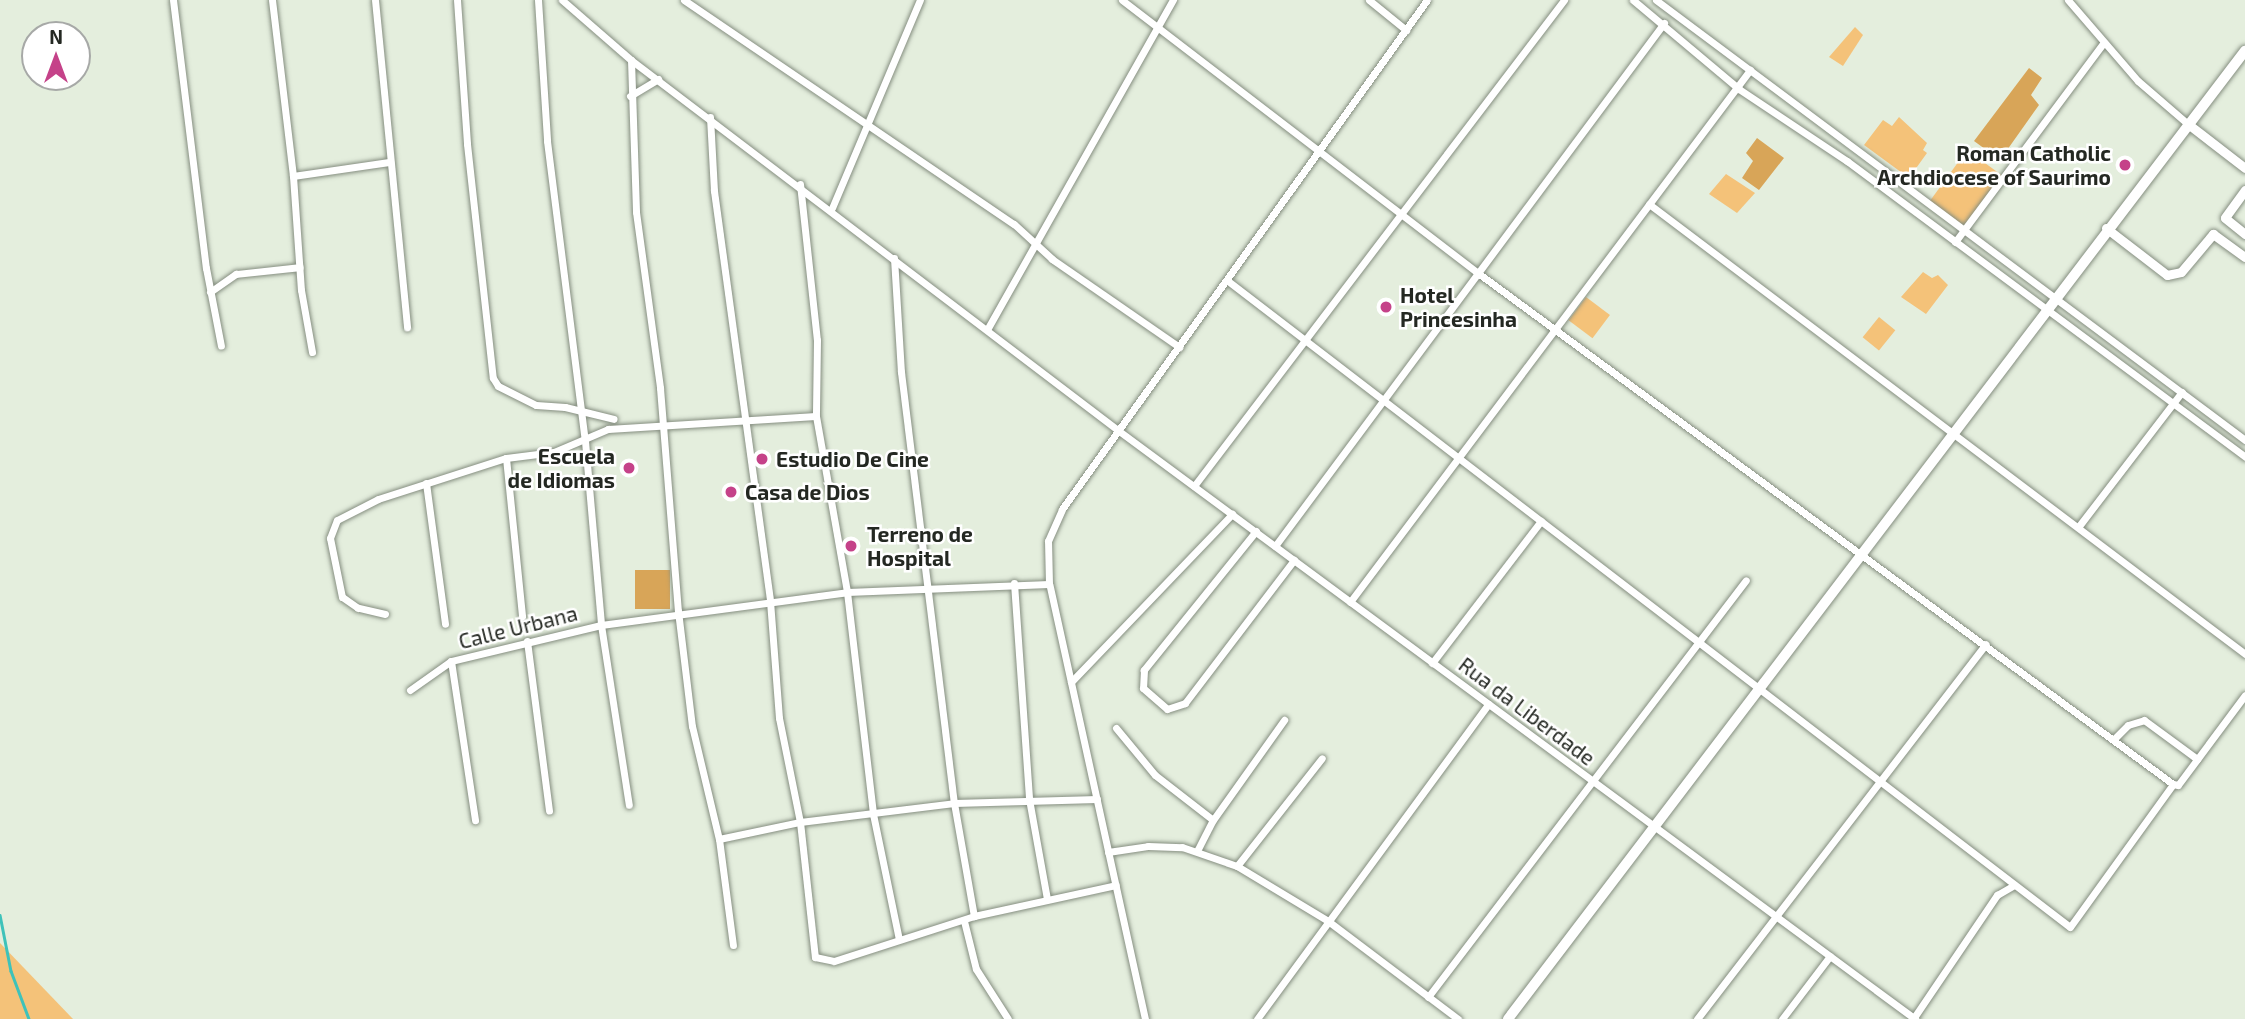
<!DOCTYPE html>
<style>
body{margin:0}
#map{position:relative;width:2245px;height:1019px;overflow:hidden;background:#e4eedd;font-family:"Exo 2",sans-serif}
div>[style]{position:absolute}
.green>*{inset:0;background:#f4c279;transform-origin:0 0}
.forest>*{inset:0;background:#d8a558;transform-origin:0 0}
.stream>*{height:2.5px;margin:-1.25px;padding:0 1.25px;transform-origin:1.25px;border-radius:1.25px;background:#3ec2ba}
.roads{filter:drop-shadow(0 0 2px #858e80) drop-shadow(0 0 2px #858e80)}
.minor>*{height:7px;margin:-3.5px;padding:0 3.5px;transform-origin:3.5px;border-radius:3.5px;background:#fff}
.tertiary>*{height:9px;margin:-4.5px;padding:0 4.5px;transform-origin:4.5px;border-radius:4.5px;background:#fff}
.secondary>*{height:10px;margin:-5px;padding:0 5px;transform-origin:5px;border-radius:5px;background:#fff}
.dots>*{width:19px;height:19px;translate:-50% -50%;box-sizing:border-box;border:4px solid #fff;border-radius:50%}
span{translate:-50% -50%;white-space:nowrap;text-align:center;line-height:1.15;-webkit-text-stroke:5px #fff;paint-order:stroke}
.poi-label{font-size:21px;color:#242822;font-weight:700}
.right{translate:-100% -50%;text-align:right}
.left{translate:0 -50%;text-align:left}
.street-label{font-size:21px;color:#242822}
.north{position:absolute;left:21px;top:21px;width:70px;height:70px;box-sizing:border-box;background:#fff;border:2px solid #a7a9a7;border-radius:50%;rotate:0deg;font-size:19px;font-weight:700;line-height:28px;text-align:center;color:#242822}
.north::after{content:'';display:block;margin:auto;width:24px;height:32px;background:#c54289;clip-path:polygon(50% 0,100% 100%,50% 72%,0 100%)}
</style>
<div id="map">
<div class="green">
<i style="clip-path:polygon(1855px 27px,1863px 35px,1843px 66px,1829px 57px)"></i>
<i style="clip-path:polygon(1899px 117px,1927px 143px,1923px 150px,1927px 153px,1909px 178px,1864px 145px,1883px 120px,1892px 126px)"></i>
<i style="left:1967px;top:150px;width:43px;height:65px;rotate:36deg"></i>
<i style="clip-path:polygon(1726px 174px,1755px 193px,1737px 213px,1709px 194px)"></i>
<i style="clip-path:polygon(1923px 272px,1932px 278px,1938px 275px,1948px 285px,1926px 314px,1901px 297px)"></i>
<i style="left:1586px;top:297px;width:30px;height:29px;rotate:37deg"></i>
<i style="left:1879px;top:317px;width:21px;height:26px;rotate:39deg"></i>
<i style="clip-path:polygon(0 943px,73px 1019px,0 1019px)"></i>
</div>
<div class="forest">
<i style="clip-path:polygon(2029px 68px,2042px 78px,2031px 95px,2039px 105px,2000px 160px,1974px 141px)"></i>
<i style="clip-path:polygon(1757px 138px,1784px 158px,1759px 190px,1742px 178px,1753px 161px,1746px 153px)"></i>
<i style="left:635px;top:570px;width:35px;height:39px"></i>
</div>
<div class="stream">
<i style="left:0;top:915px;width:57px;rotate:78.9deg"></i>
<i style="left:11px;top:971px;width:51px;rotate:69.4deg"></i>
</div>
<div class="roads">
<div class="minor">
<i style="left:173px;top:0;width:270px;rotate:83deg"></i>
<i style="left:206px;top:268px;width:79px;rotate:79.1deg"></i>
<i style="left:272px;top:0;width:177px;rotate:83.2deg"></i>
<i style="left:293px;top:176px;width:114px;rotate:86deg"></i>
<i style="left:301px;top:290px;width:63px;rotate:79.9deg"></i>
<i style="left:375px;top:0;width:329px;rotate:84.4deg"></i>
<i style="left:457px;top:0;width:144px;rotate:86deg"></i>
<i style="left:467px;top:144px;width:235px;rotate:83.7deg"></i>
<i style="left:493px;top:378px;width:9px;rotate:58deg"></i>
<i style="left:498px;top:386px;width:42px;rotate:26.6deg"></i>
<i style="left:536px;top:405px;width:29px;rotate:4deg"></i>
<i style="left:565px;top:407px;width:50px;rotate:13.8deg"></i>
<i style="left:538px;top:0;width:141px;rotate:86.3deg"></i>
<i style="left:547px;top:141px;width:302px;rotate:82.8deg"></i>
<i style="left:585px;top:441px;width:185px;rotate:85deg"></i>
<i style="left:601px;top:625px;width:248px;rotate:-7.6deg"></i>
<i style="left:847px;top:592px;width:202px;rotate:-2.3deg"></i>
<i style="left:562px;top:0;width:91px;rotate:41deg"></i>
<i style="left:631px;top:60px;width:613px;rotate:37.24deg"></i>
<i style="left:1119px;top:431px;width:990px;rotate:36.45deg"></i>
<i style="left:684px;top:0;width:399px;rotate:34.2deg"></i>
<i style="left:1014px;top:224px;width:52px;rotate:42.6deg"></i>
<i style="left:1052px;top:259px;width:155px;rotate:34.7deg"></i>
<i style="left:1122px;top:0;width:449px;rotate:37.5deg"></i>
<i style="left:1478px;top:273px;width:863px;rotate:36.33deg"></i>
<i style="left:1369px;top:0;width:48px;rotate:39deg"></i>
<i style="left:1633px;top:0;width:138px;rotate:40deg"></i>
<i style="left:1739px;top:89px;width:130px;rotate:33.7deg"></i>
<i style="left:1847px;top:161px;width:496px;rotate:36.6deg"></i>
<i style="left:1656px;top:0;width:735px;rotate:36.76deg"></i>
<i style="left:2068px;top:0;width:107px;rotate:49.2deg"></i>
<i style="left:2138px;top:81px;width:66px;rotate:40.7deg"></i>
<i style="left:631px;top:60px;width:152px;rotate:88.1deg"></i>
<i style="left:636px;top:212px;width:178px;rotate:82.2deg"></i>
<i style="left:660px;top:388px;width:224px;rotate:85.4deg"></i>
<i style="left:678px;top:611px;width:116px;rotate:83.1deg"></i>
<i style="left:692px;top:726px;width:116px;rotate:76.6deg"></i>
<i style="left:719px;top:839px;width:107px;rotate:82.5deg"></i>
<i style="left:630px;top:96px;width:33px;rotate:-31deg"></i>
<i style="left:710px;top:117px;width:74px;rotate:86.9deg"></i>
<i style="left:714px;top:191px;width:414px;rotate:82.2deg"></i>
<i style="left:770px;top:601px;width:117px;rotate:85.6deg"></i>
<i style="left:779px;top:718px;width:106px;rotate:78.6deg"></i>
<i style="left:800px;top:822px;width:136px;rotate:83.7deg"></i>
<i style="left:815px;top:957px;width:19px;rotate:12deg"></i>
<i style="left:834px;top:961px;width:147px;rotate:-17.8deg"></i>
<i style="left:974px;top:916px;width:145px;rotate:-12.3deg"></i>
<i style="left:293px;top:176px;width:97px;rotate:-8.3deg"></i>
<i style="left:800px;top:184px;width:157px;rotate:83.8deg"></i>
<i style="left:817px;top:340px;width:76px;rotate:90.8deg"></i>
<i style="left:816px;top:416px;width:179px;rotate:80deg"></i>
<i style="left:847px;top:592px;width:224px;rotate:83.3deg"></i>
<i style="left:873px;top:814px;width:128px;rotate:78.3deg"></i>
<i style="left:1649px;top:204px;width:747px;rotate:37.05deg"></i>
<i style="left:832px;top:208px;width:226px;rotate:-67.1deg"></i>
<i style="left:1955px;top:242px;width:249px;rotate:-53.3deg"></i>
<i style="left:894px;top:258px;width:114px;rotate:86.5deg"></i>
<i style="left:901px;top:372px;width:434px;rotate:83deg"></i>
<i style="left:954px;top:803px;width:115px;rotate:80deg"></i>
<i style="left:1228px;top:281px;width:1061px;rotate:37.5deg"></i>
<i style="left:2070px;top:927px;width:176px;rotate:-54.2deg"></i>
<i style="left:2173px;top:784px;width:5px;rotate:11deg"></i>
<i style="left:2178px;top:785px;width:112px;rotate:-53.3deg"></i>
<i style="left:210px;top:292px;width:32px;rotate:-35deg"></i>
<i style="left:236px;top:274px;width:64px;rotate:-6.2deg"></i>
<i style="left:988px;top:328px;width:377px;rotate:-60.6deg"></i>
<i style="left:506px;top:458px;width:159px;rotate:84.2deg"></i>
<i style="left:426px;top:483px;width:142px;rotate:82.3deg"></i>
<i style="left:1194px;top:486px;width:611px;rotate:-52.72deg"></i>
<i style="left:2079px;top:526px;width:169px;rotate:-52.5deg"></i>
<i style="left:1256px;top:531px;width:179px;rotate:128.9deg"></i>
<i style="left:1144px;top:670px;width:18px;rotate:93deg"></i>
<i style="left:1143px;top:688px;width:32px;rotate:41deg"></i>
<i style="left:1167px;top:709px;width:19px;rotate:-18deg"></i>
<i style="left:1185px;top:703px;width:180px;rotate:-52.7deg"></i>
<i style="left:1275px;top:546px;width:652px;rotate:-53.36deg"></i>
<i style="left:1014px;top:583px;width:217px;rotate:86deg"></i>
<i style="left:1029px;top:799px;width:102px;rotate:79.8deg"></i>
<i style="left:1350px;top:602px;width:666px;rotate:-53.06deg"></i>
<i style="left:385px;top:614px;width:28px;rotate:-167deg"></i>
<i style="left:358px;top:608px;width:19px;rotate:-145deg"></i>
<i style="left:342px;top:597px;width:60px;rotate:-101.5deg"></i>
<i style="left:330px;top:538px;width:19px;rotate:-69deg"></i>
<i style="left:337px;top:520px;width:46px;rotate:-27.1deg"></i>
<i style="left:378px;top:499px;width:134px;rotate:-17.8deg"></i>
<i style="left:506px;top:458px;width:48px;rotate:-7.1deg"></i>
<i style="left:554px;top:452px;width:59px;rotate:-23.1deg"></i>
<i style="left:608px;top:429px;width:208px;rotate:-3.6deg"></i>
<i style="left:527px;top:641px;width:171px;rotate:82.6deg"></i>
<i style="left:451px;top:661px;width:161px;rotate:81.4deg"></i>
<i style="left:1432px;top:663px;width:179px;rotate:-52.5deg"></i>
<i style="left:1071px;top:682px;width:233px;rotate:-46.2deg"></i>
<i style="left:410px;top:690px;width:50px;rotate:-35.3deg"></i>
<i style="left:451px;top:661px;width:154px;rotate:-13.5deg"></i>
<i style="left:601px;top:625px;width:182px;rotate:81.2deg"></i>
<i style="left:1116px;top:728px;width:61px;rotate:50.3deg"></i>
<i style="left:1155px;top:775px;width:73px;rotate:37.8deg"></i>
<i style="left:2115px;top:738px;width:18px;rotate:-45deg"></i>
<i style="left:2128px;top:725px;width:17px;rotate:-17deg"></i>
<i style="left:2144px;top:720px;width:66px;rotate:36.3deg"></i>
<i style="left:719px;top:839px;width:83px;rotate:-11.9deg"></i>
<i style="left:800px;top:822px;width:155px;rotate:-7deg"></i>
<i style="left:954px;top:803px;width:143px;rotate:-1.6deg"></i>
<i style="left:1197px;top:851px;width:35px;rotate:-63deg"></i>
<i style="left:1213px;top:820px;width:123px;rotate:-54.6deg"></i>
<i style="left:1108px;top:852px;width:40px;rotate:-8.5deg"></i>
<i style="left:1148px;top:846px;width:34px;rotate:2deg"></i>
<i style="left:1182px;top:847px;width:58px;rotate:19.1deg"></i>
<i style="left:1237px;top:866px;width:106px;rotate:31.1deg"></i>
<i style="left:1328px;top:921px;width:163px;rotate:37deg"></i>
<i style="left:1237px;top:866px;width:137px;rotate:-51.8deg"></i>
<i style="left:964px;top:921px;width:49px;rotate:76deg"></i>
<i style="left:976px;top:969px;width:59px;rotate:57.4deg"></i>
<i style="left:1428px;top:997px;width:524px;rotate:-52.67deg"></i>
<i style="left:1145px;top:1019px;width:445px;rotate:-102.4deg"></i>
<i style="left:1049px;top:584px;width:43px;rotate:-91.3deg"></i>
<i style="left:1048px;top:541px;width:35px;rotate:-66deg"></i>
<i style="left:1062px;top:509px;width:626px;rotate:-54.36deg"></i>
<i style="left:1257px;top:1019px;width:391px;rotate:-53.7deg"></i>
<i style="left:1697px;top:1019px;width:473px;rotate:-52.4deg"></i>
<i style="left:1782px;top:1019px;width:79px;rotate:-52.7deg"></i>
<i style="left:1913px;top:1019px;width:150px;rotate:-55.9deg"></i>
<i style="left:1997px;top:895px;width:20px;rotate:-30deg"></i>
</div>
<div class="tertiary">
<i style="left:2188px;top:124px;width:72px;rotate:37.7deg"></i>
<i style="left:2245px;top:190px;width:34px;rotate:126deg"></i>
<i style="left:2225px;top:218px;width:26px;rotate:39deg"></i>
<i style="left:2106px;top:228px;width:77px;rotate:37.6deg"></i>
<i style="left:2167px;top:275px;width:14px;rotate:-12deg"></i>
<i style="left:2181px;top:272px;width:50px;rotate:-49.9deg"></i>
<i style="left:2213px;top:234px;width:39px;rotate:36deg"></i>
</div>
<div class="secondary">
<i style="left:1508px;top:1019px;width:1217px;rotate:-52.72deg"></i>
</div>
</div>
<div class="dots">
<i style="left:2125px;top:165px;background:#c54289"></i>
<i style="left:1386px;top:307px;background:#c54289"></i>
<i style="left:762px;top:459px;background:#c54289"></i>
<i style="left:629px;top:468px;background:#c54289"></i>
<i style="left:731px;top:492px;background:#c54289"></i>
<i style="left:851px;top:546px;background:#c54289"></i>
</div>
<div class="poi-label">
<span class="right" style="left:2111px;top:165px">Roman Catholic<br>Archdiocese of Saurimo</span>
<span class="left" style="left:1400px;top:307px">Hotel<br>Princesinha</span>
<span class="right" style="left:615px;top:468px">Escuela<br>de Idiomas</span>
<span class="left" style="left:776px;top:459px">Estudio De Cine</span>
<span class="left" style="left:745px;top:492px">Casa de Dios</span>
<span class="left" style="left:867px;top:546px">Terreno de<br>Hospital</span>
</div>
<div class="street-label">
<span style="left:518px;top:627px;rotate:-14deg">Calle Urbana</span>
<span style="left:1527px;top:711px;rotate:37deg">Rua da Liberdade</span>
</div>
<div class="north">N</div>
</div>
